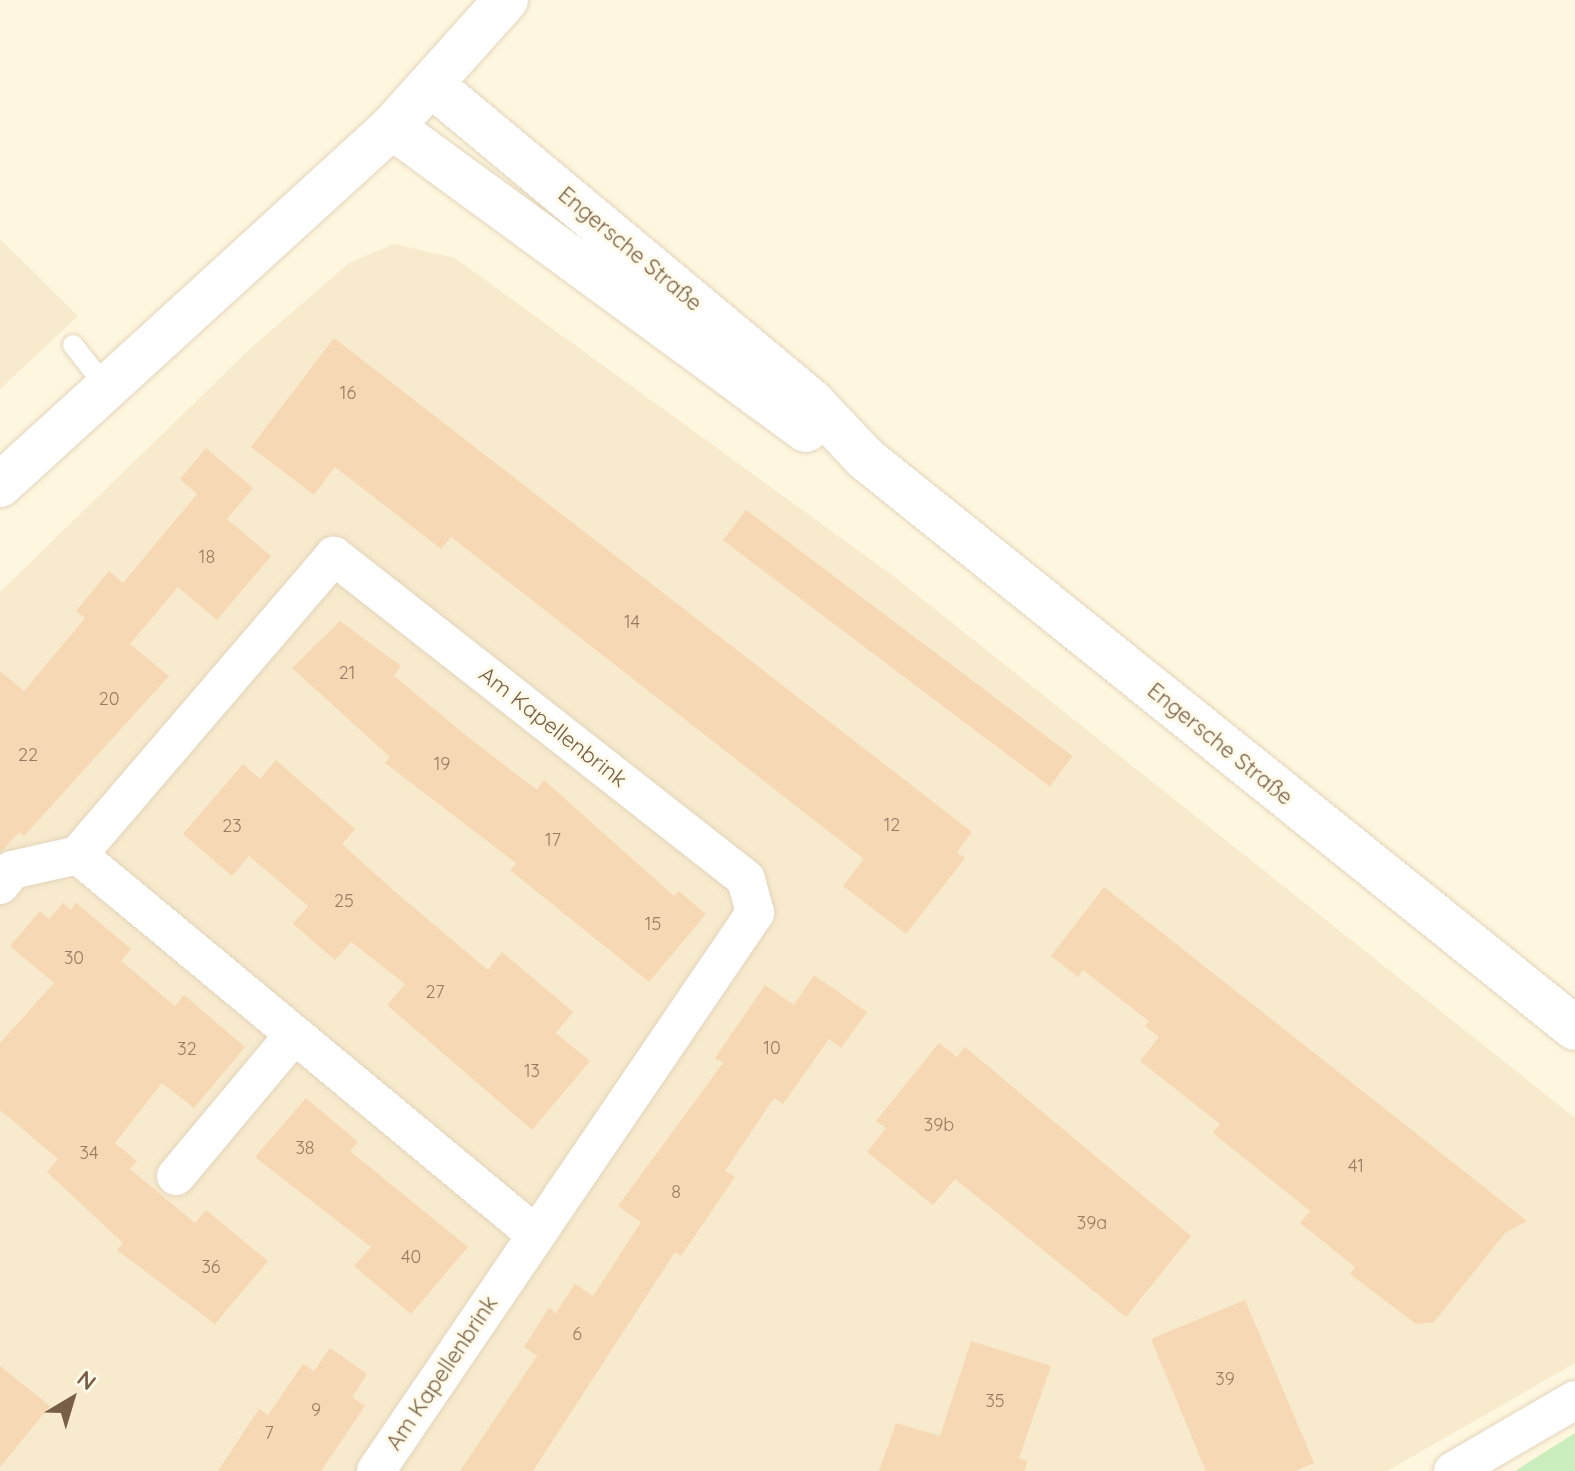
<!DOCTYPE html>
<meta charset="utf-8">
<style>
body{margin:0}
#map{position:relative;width:1575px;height:1471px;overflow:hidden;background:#fef7df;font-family:Quicksand,sans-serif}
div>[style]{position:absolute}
.residential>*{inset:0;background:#f7eacd}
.green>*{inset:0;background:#c9edbd}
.building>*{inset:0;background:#f6d8b4;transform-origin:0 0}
.roads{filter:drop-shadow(0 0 2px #e3d4bb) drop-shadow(0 0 2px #e3d4bb)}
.lane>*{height:20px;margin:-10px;padding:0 10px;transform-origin:10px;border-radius:10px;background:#fff}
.street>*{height:38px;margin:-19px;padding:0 19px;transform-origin:19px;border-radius:19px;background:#fff}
.secondary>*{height:44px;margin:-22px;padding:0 22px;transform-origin:22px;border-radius:22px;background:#fff}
span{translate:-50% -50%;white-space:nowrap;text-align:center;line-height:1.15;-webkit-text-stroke:6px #fff9e8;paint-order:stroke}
.number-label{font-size:18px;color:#977c61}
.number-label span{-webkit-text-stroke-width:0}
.street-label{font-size:22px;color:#775e45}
.north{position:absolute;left:32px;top:1359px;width:80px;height:80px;-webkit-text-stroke:6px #fff9e8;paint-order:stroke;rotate:38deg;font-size:22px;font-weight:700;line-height:32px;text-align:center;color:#775e45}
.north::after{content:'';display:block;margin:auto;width:28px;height:36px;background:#775e45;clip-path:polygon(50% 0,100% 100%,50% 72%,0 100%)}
</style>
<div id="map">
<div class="residential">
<i style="clip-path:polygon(0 239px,78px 316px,0 389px)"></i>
<i style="clip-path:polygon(394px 244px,455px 258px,892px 575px,1575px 1118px,1575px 1363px,1387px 1471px,0 1471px,0 592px,253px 346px,349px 263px)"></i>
</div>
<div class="green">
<i style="clip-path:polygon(1575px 1433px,1575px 1471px,1515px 1471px)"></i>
</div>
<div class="building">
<i style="clip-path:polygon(334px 338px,972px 832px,957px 852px,965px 858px,906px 934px,843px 886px,864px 859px,451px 537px,441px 549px,335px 467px,314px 495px,251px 447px)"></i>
<i style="clip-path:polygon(206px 448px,253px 488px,227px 519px,271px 556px,217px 620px,178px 587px,130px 644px,169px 676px,24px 836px,19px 832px,0 853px,0 671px,24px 691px,85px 618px,76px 611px,109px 571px,123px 583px,197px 494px,180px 479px)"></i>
<i style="left:746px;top:510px;width:409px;height:38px;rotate:37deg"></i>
<i style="clip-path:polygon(340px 621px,401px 666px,394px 676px,468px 737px,537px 790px,544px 780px,674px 896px,679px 891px,706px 914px,649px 982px,510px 870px,516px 863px,385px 763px,390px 757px,292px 668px)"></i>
<i style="clip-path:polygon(276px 760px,355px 829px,342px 844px,394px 891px,488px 970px,502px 952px,573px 1012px,556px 1033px,590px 1061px,532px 1130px,387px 1005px,405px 984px,351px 942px,335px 960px,293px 924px,308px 906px,249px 856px,232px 876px,183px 834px,243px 764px,260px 779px)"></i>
<i style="clip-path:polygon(1104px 887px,1527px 1221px,1505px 1233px,1434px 1322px,1416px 1324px,1350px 1274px,1355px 1267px,1300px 1223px,1310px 1211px,1213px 1133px,1220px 1124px,1140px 1061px,1159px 1037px,1145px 1026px,1149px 1021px,1083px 970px,1078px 977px,1051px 956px)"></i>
<i style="clip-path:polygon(63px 903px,71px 910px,76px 903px,131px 949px,121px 961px,175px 1006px,184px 995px,245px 1047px,194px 1108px,162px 1083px,115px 1143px,137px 1161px,130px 1169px,195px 1223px,206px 1210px,268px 1261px,215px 1324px,117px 1250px,123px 1243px,47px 1172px,58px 1159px,0 1110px,0 1043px,54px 983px,10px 946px,40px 911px,49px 919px)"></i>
<i style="clip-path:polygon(814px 975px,867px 1012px,841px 1048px,829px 1039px,783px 1104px,774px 1098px,725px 1171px,735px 1177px,681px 1256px,675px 1252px,533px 1471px,460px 1471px,537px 1356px,524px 1347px,549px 1308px,556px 1313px,575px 1284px,593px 1296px,641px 1222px,618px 1206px,723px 1063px,715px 1058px,765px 985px,794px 1005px)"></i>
<i style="clip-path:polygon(939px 1043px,957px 1057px,965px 1047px,1191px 1236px,1126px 1317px,955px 1179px,933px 1205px,867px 1152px,886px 1128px,876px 1121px)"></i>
<i style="clip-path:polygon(306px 1098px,358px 1142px,350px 1151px,468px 1247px,411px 1314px,354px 1266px,371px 1247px,255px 1157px)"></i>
<i style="clip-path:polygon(1245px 1300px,1314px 1463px,1295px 1471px,1206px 1471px,1151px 1339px)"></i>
<i style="clip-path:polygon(971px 1341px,1051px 1366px,1019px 1458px,1027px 1461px,1025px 1471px,879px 1471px,896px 1423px,940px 1436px)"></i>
<i style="clip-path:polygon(330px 1348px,367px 1374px,352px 1397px,365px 1406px,321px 1471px,218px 1471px,259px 1409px,268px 1415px,303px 1364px,314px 1371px)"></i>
<i style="clip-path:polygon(0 1366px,50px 1406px,0 1467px)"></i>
</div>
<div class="roads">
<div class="lane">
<i style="left:73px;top:345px;width:55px;rotate:51.7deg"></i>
</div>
<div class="street">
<i style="left:0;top:885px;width:19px;rotate:-51deg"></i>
<i style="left:12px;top:870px;width:68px;rotate:-12.8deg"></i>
<i style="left:176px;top:1176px;width:184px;rotate:-50.1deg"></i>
<i style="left:376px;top:1471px;width:675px;rotate:-55.82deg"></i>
<i style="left:755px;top:913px;width:35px;rotate:-105deg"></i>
<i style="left:746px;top:879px;width:524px;rotate:-141.9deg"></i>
<i style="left:334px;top:556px;width:394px;rotate:130.6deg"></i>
<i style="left:78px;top:855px;width:594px;rotate:39.67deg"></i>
<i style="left:1453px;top:1471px;width:141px;rotate:-30.2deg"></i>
</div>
<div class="secondary">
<i style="left:432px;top:85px;width:496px;rotate:39.8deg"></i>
<i style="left:813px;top:403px;width:77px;rotate:46.6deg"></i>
<i style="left:866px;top:459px;width:909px;rotate:38.75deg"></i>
<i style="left:392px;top:127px;width:513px;rotate:36.2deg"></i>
<i style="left:0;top:485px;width:531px;rotate:-42.4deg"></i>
<i style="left:392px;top:127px;width:171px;rotate:-48.1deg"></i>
</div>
</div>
<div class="number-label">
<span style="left:348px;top:393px">16</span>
<span style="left:207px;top:557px">18</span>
<span style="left:632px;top:622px">14</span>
<span style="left:347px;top:673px">21</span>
<span style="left:109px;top:699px">20</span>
<span style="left:28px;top:755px">22</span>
<span style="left:442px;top:764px">19</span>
<span style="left:892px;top:825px">12</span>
<span style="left:232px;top:826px">23</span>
<span style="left:553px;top:840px">17</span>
<span style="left:344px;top:901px">25</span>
<span style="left:653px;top:924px">15</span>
<span style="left:74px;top:958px">30</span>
<span style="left:435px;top:992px">27</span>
<span style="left:772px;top:1048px">10</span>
<span style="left:187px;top:1049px">32</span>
<span style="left:532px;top:1071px">13</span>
<span style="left:939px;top:1125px">39b</span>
<span style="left:305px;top:1148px">38</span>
<span style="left:89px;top:1153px">34</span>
<span style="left:1356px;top:1166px">41</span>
<span style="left:676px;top:1192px">8</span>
<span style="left:1092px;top:1223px">39a</span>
<span style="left:411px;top:1257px">40</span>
<span style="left:211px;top:1267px">36</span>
<span style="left:577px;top:1334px">6</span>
<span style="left:1225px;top:1379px">39</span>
<span style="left:995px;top:1401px">35</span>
<span style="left:316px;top:1410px">9</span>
<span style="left:269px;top:1433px">7</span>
</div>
<div class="street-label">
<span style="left:630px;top:249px;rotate:40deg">Engersche Straße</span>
<span style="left:553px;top:727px;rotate:38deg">Am Kapellenbrink</span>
<span style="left:1220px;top:744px;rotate:39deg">Engersche Straße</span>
<span style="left:442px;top:1373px;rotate:-56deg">Am Kapellenbrink</span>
</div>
<div class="north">N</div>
</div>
